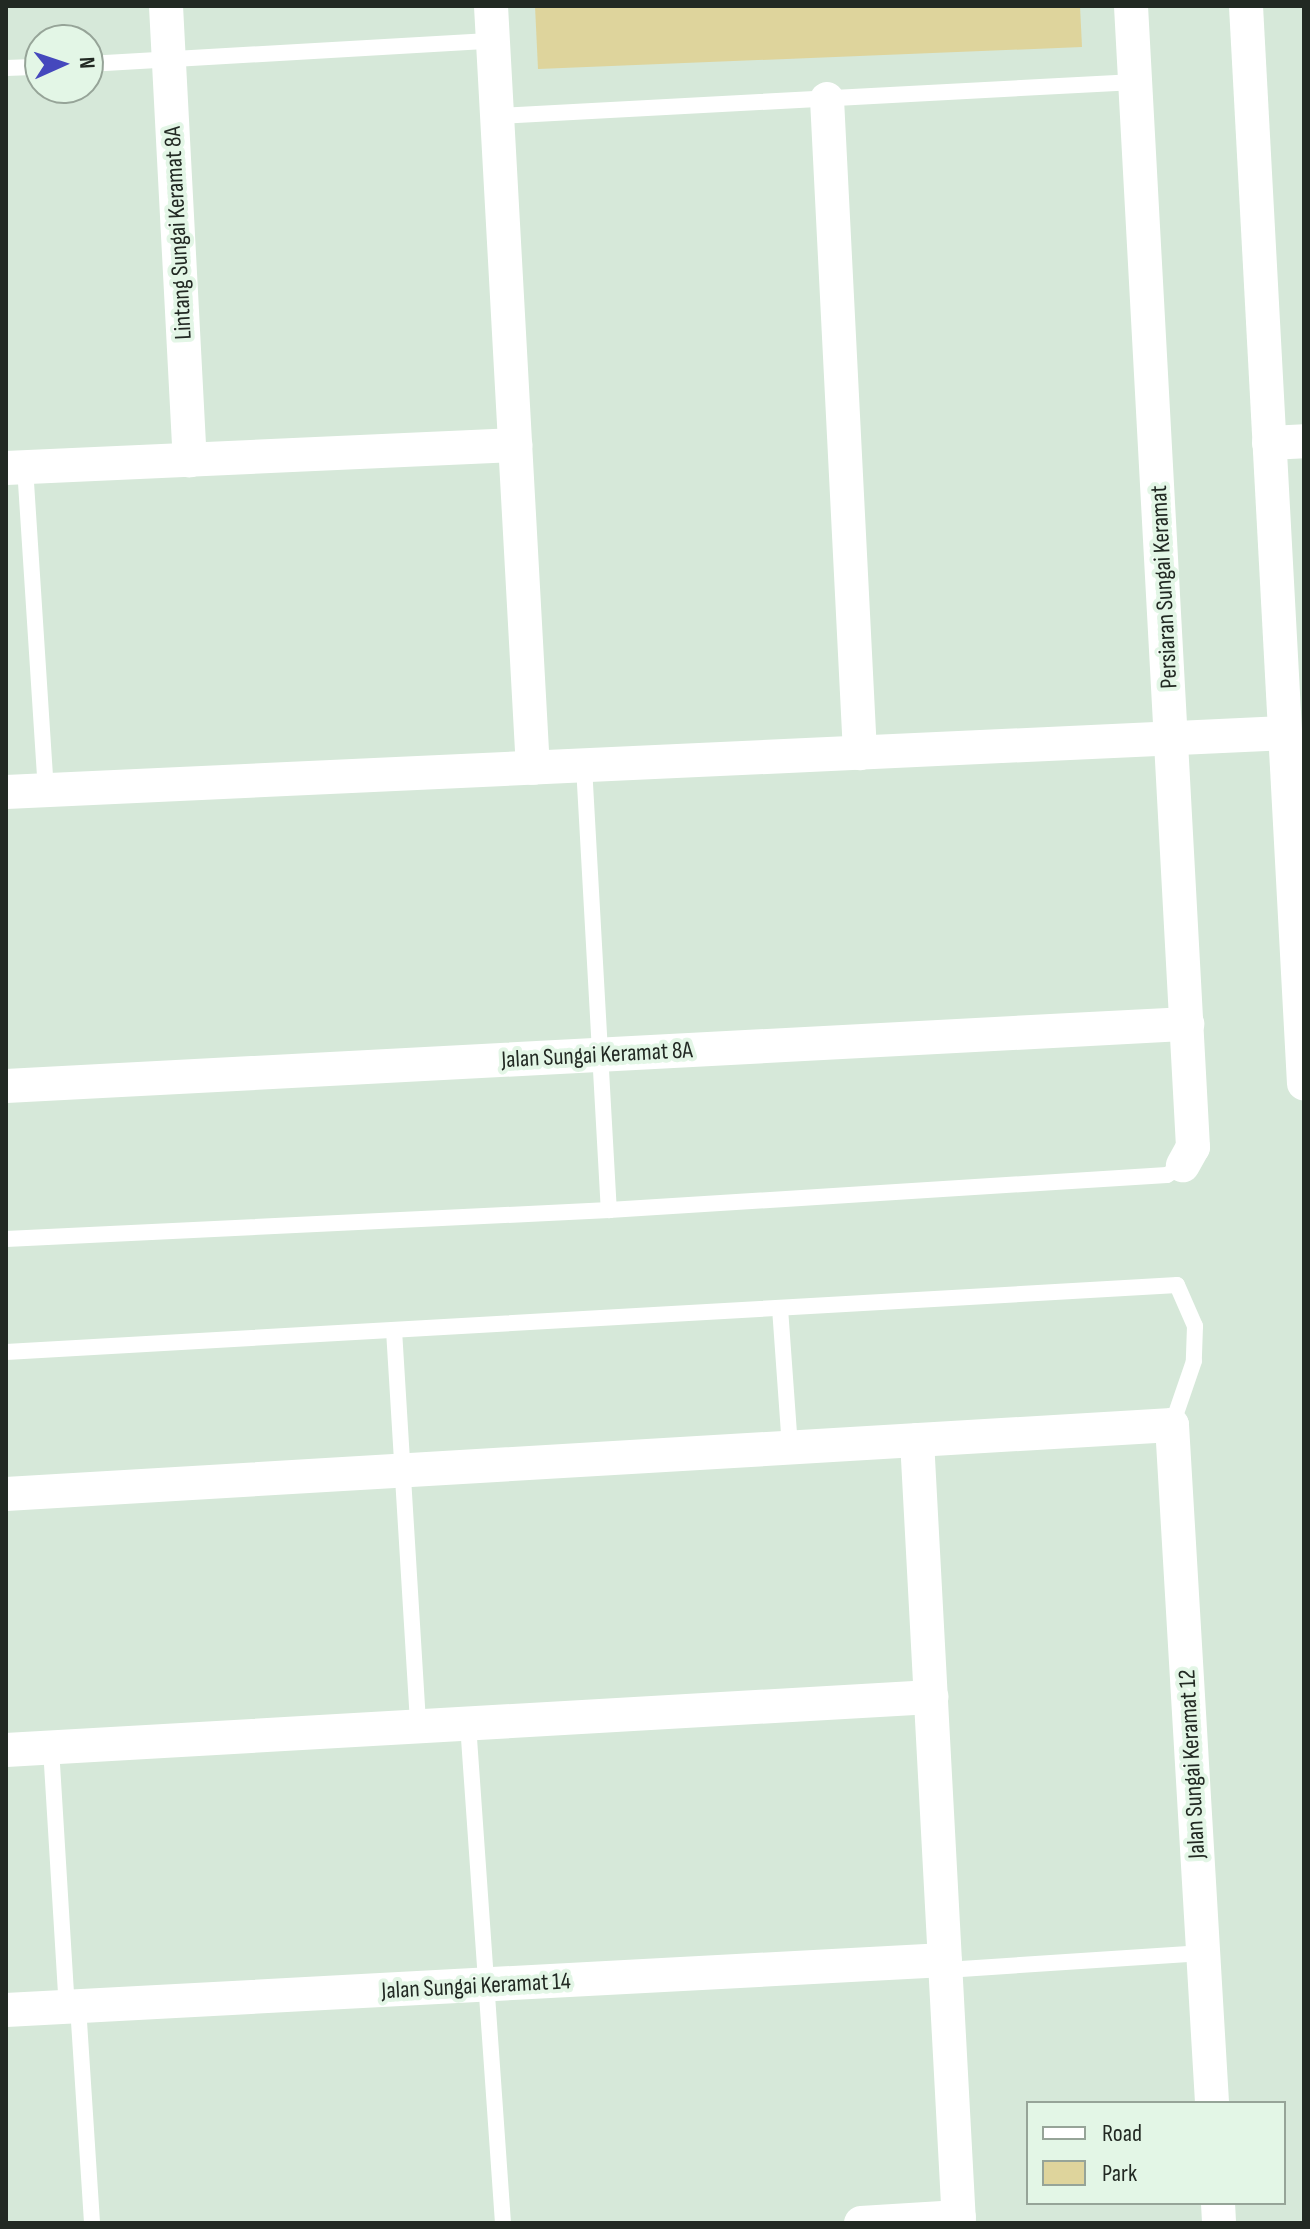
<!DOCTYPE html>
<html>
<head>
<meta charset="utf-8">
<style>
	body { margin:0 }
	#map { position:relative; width:1310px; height:2229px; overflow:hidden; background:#d6e8d9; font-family:"Sofia Sans Condensed",sans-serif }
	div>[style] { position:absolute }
	.green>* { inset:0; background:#ded49c }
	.service>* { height:16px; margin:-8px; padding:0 8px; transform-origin:8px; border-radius:8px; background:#fff }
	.minor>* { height:34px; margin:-17px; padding:0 17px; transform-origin:17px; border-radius:17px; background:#fff }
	span { translate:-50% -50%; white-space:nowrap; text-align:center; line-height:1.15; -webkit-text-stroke:8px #e3f6e6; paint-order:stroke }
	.street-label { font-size:24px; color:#222923 }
	.frame { position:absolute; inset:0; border:8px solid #222923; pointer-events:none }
	.legend { position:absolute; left:1026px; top:2101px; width:260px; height:104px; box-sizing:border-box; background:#e3f6e6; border:2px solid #96a498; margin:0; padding:10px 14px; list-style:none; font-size:24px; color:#222923 }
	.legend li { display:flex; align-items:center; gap:16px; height:40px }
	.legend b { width:40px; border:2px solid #96a498 }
	.north { position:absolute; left:24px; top:24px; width:80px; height:80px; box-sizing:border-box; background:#e3f6e6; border:2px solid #96a498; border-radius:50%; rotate:87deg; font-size:22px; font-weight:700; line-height:32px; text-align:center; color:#222923 }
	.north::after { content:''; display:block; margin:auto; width:28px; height:36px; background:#4548bd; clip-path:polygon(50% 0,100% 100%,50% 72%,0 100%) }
</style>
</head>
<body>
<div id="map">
	<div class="green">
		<i style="clip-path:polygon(535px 6px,1080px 6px,1082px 47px,538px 69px)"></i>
	</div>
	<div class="service">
		<i style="left:88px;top:64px;width:406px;rotate:-3.3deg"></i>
		<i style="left:6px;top:68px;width:34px;rotate:-2deg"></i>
		<i style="left:497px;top:116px;width:639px;rotate:-3.05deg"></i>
		<i style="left:25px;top:467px;width:325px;rotate:86.3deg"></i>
		<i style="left:584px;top:766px;width:445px;rotate:86.8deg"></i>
		<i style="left:6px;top:1239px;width:604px;rotate:-2.75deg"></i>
		<i style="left:609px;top:1210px;width:559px;rotate:-3.59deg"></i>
		<i style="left:1167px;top:1175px;width:19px;rotate:-32deg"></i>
		<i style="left:780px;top:1308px;width:139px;rotate:85.9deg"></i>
		<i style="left:394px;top:1330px;width:398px;rotate:86.5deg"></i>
		<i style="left:6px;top:1352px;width:1173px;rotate:-3.27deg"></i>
		<i style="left:1177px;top:1285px;width:45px;rotate:66.3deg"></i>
		<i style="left:1195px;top:1326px;width:35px;rotate:92deg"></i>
		<i style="left:1194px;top:1361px;width:68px;rotate:109deg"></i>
		<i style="left:468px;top:1724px;width:500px;rotate:85.99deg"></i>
		<i style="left:51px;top:1748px;width:259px;rotate:86.5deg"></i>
		<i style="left:946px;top:1970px;width:258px;rotate:-3.8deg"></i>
		<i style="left:78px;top:2006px;width:217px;rotate:86.3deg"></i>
	</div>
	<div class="minor">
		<i style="left:166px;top:6px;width:455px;rotate:87deg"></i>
		<i style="left:491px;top:6px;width:763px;rotate:86.85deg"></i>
		<i style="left:1131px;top:6px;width:1143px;rotate:86.89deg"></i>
		<i style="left:1193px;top:1147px;width:21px;rotate:119deg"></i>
		<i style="left:1246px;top:6px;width:1079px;rotate:86.92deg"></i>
		<i style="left:827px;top:99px;width:655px;rotate:87.11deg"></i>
		<i style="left:1269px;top:443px;width:35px;rotate:-3deg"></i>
		<i style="left:6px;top:468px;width:510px;rotate:-2.59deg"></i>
		<i style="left:6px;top:792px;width:1280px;rotate:-2.64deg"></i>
		<i style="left:6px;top:1086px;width:1183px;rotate:-3.01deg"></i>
		<i style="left:917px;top:1440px;width:784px;rotate:86.93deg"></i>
		<i style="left:6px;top:1494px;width:1168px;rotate:-3.39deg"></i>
		<i style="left:1172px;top:1425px;width:679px;rotate:86.62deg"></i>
		<i style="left:6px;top:1750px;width:927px;rotate:-3.28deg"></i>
		<i style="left:6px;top:2010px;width:940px;rotate:-3.05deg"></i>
		<i style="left:1218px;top:2203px;width:20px;rotate:87deg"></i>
		<i style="left:861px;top:2223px;width:98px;rotate:-3.5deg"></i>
	</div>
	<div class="street-label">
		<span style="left:178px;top:233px;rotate:-93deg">Lintang Sungai Keramat 8A</span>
		<span style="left:1164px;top:587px;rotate:-93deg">Persiaran Sungai Keramat</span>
		<span style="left:597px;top:1055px;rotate:-3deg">Jalan Sungai Keramat 8A</span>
		<span style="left:1192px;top:1764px;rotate:-93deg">Jalan Sungai Keramat 12</span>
		<span style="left:476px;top:1986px;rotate:-3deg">Jalan Sungai Keramat 14</span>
	</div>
	<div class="frame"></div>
	<ul class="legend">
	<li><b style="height:10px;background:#fff"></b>Road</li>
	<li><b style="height:22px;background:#ded49c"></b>Park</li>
	</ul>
	<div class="north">N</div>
</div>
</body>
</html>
